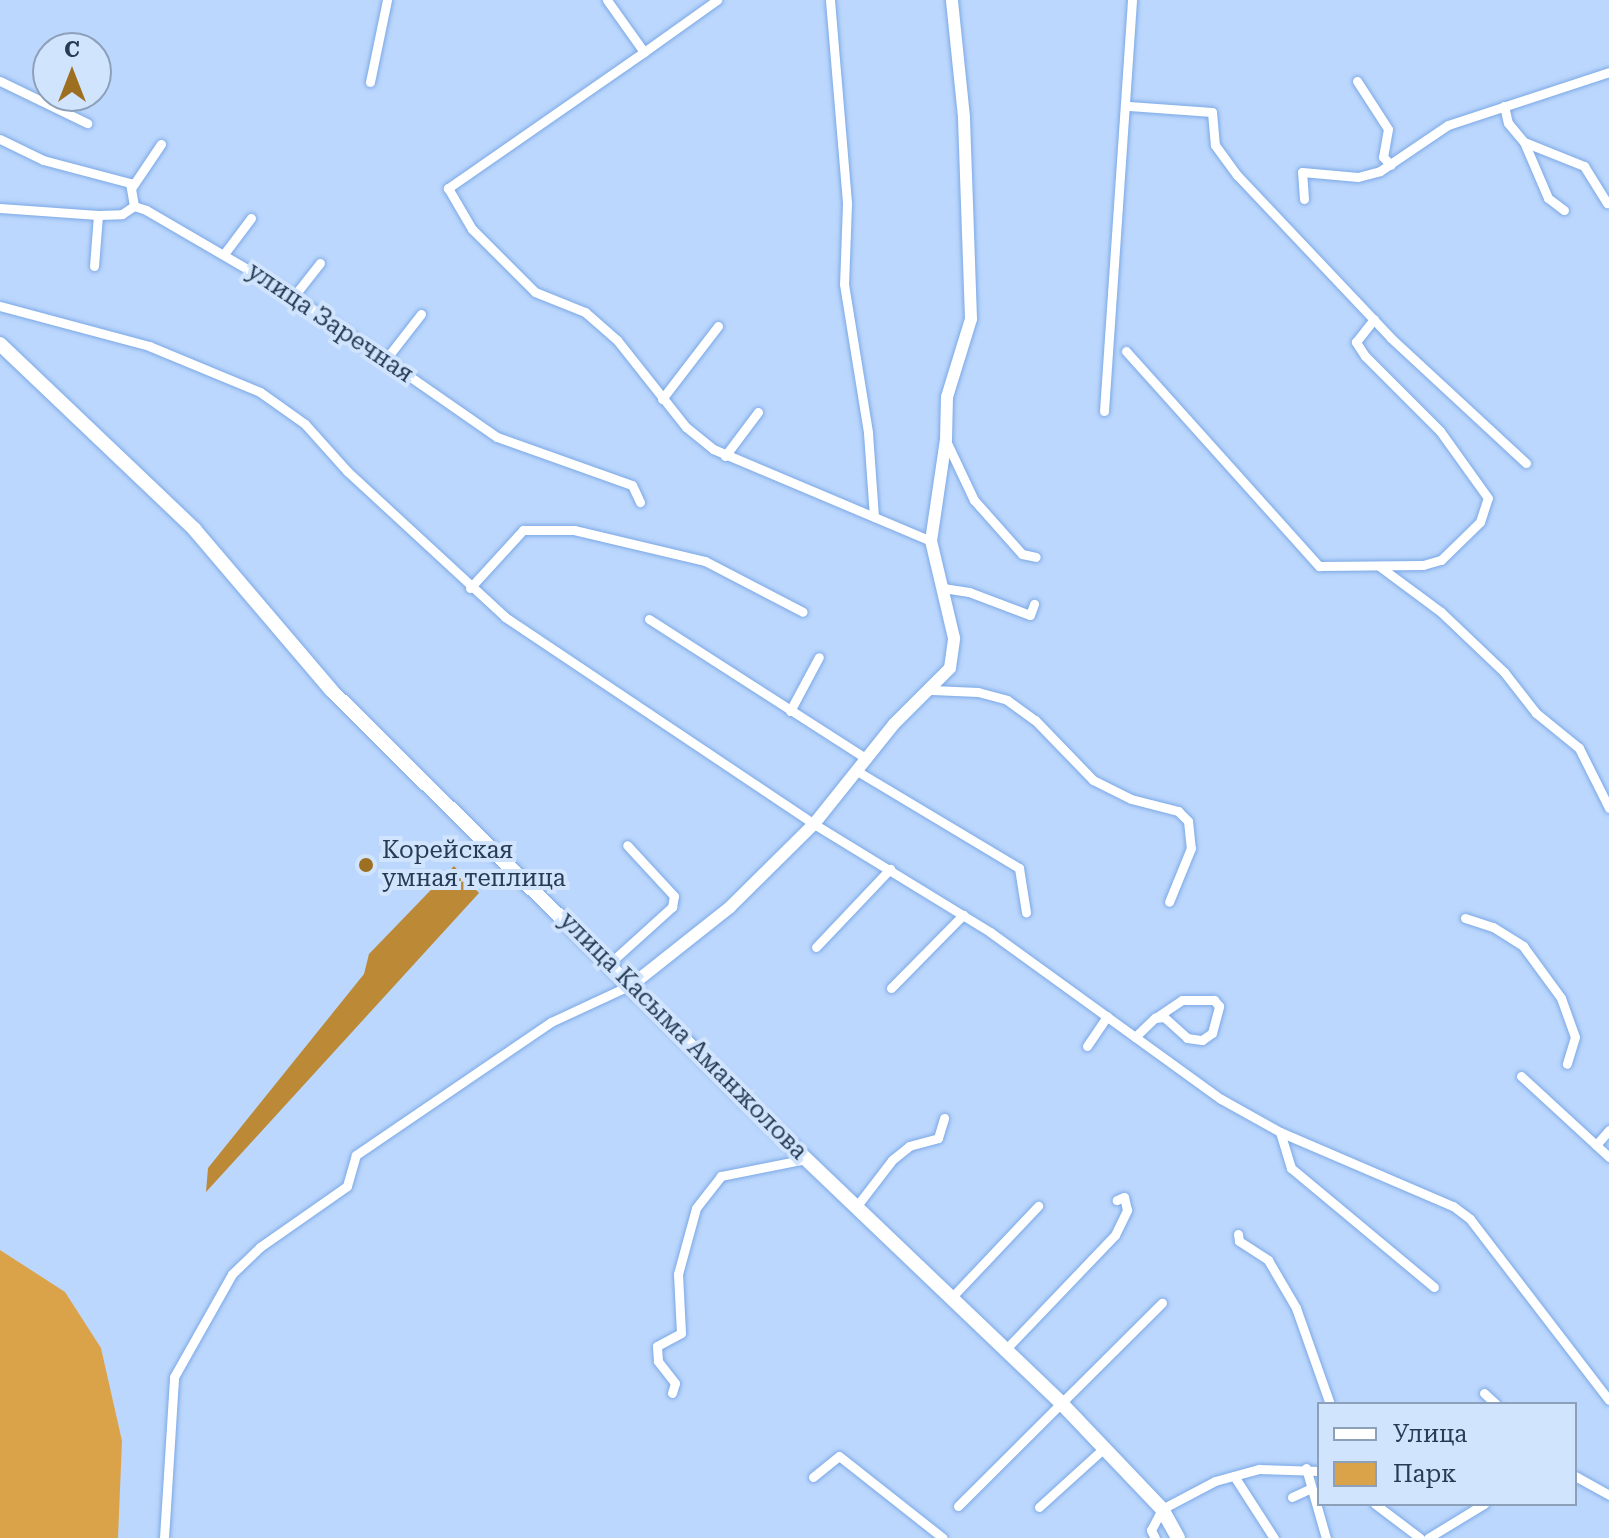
<!DOCTYPE html>
<html>
<head>
<meta charset="utf-8">
<style>
	body { margin:0 }
	#map { position:relative; width:1609px; height:1538px; overflow:hidden; background:#bcd7fd; font-family:"Roboto Serif",serif }
	div>[style] { position:absolute }
	.green>* { inset:0; background:#dba349 }
	.forest>* { inset:0; background:#bc8936 }
	.roads { filter:drop-shadow(0 0 2px #7ca9e5) drop-shadow(0 0 2px #7ca9e5) }
	.street>* { height:9px; margin:-4.5px; padding:0 4.5px; transform-origin:4.5px; border-radius:4.5px; background:#fff }
	.secondary>* { height:12px; margin:-6px; padding:0 6px; transform-origin:6px; border-radius:6px; background:#fff }
	.primary>* { height:14px; margin:-7px; padding:0 7px; transform-origin:7px; border-radius:7px; background:#fff }
	.dots>* { width:22px; height:22px; translate:-50% -50%; box-sizing:border-box; border:4px solid #d1e4fd; border-radius:50% }
	span { translate:-50% -50%; white-space:nowrap; text-align:center; line-height:1.15; -webkit-text-stroke:8px #d1e4fd; paint-order:stroke }
	.street-label { font-size:24px; color:#283b54 }
	.poi-label { font-size:24px; color:#283b54 }
	.left { translate:0 -50%; text-align:left }
	.legend { position:absolute; left:1317px; top:1402px; width:260px; height:104px; box-sizing:border-box; background:#d1e4fd; border:2px solid #8da0b9; margin:0; padding:10px 14px; list-style:none; font-size:24px; color:#283b54 }
	.legend li { display:flex; align-items:center; gap:16px; height:40px }
	.legend b { width:40px; border:2px solid #8da0b9 }
	.north { position:absolute; left:32px; top:32px; width:80px; height:80px; box-sizing:border-box; background:#d1e4fd; border:2px solid #8da0b9; border-radius:50%; rotate:0deg; font-size:22px; font-weight:700; line-height:32px; text-align:center; color:#283b54 }
	.north::after { content:''; display:block; margin:auto; width:28px; height:36px; background:#9d6f21; clip-path:polygon(50% 0,100% 100%,50% 72%,0 100%) }
</style>
</head>
<body>
<div id="map">
	<div class="green">
		<i style="clip-path:polygon(0 1250px,65px 1292px,101px 1348px,122px 1441px,118px 1538px,0 1538px)"></i>
	</div>
	<div class="forest">
		<i style="clip-path:polygon(454px 866px,479px 893px,206px 1192px,208px 1168px,364px 974px,369px 954px)"></i>
	</div>
	<div class="roads">
		<div class="street">
			<i style="left:607px;top:0;width:64px;rotate:54.6deg"></i>
			<i style="left:644px;top:52px;width:239px;rotate:145.2deg"></i>
			<i style="left:448px;top:188px;width:48px;rotate:59.7deg"></i>
			<i style="left:472px;top:229px;width:89px;rotate:45deg"></i>
			<i style="left:535px;top:292px;width:54px;rotate:21.8deg"></i>
			<i style="left:585px;top:312px;width:43px;rotate:41.2deg"></i>
			<i style="left:617px;top:340px;width:111px;rotate:51.6deg"></i>
			<i style="left:686px;top:427px;width:35px;rotate:39deg"></i>
			<i style="left:713px;top:449px;width:237px;rotate:22.9deg"></i>
			<i style="left:830px;top:0;width:205px;rotate:85.2deg"></i>
			<i style="left:847px;top:204px;width:80px;rotate:92.1deg"></i>
			<i style="left:844px;top:284px;width:151px;rotate:80.8deg"></i>
			<i style="left:868px;top:433px;width:84px;rotate:85.9deg"></i>
			<i style="left:644px;top:52px;width:90px;rotate:-35.5deg"></i>
			<i style="left:0;top:81px;width:97px;rotate:25.8deg"></i>
			<i style="left:1357px;top:81px;width:57px;rotate:57.1deg"></i>
			<i style="left:1388px;top:129px;width:28px;rotate:100deg"></i>
			<i style="left:1383px;top:157px;width:11px;rotate:45deg"></i>
			<i style="left:370px;top:82px;width:84px;rotate:-78.3deg"></i>
			<i style="left:1129px;top:106px;width:83px;rotate:4.1deg"></i>
			<i style="left:1212px;top:112px;width:33px;rotate:85deg"></i>
			<i style="left:1215px;top:145px;width:37px;rotate:54deg"></i>
			<i style="left:1237px;top:175px;width:224px;rotate:46.6deg"></i>
			<i style="left:1391px;top:338px;width:184px;rotate:42.8deg"></i>
			<i style="left:1504px;top:106px;width:17px;rotate:77deg"></i>
			<i style="left:1508px;top:123px;width:25px;rotate:50deg"></i>
			<i style="left:1524px;top:142px;width:65px;rotate:21.8deg"></i>
			<i style="left:1584px;top:166px;width:44px;rotate:58.1deg"></i>
			<i style="left:0;top:139px;width:48px;rotate:26deg"></i>
			<i style="left:43px;top:160px;width:90px;rotate:14.8deg"></i>
			<i style="left:130px;top:183px;width:23px;rotate:80deg"></i>
			<i style="left:1524px;top:142px;width:61px;rotate:66.8deg"></i>
			<i style="left:1548px;top:198px;width:20px;rotate:37deg"></i>
			<i style="left:132px;top:187px;width:52px;rotate:-56deg"></i>
			<i style="left:1304px;top:199px;width:27px;rotate:-94deg"></i>
			<i style="left:1302px;top:172px;width:56px;rotate:5.1deg"></i>
			<i style="left:1358px;top:177px;width:23px;rotate:-15deg"></i>
			<i style="left:1380px;top:171px;width:82px;rotate:-34.1deg"></i>
			<i style="left:1448px;top:125px;width:169px;rotate:-18.2deg"></i>
			<i style="left:0;top:208px;width:98px;rotate:4.1deg"></i>
			<i style="left:98px;top:215px;width:24px;rotate:-2deg"></i>
			<i style="left:122px;top:214px;width:14px;rotate:-34deg"></i>
			<i style="left:134px;top:206px;width:13px;rotate:18deg"></i>
			<i style="left:146px;top:210px;width:171px;rotate:30.2deg"></i>
			<i style="left:294px;top:296px;width:247px;rotate:34.8deg"></i>
			<i style="left:497px;top:437px;width:143px;rotate:19.6deg"></i>
			<i style="left:632px;top:485px;width:19px;rotate:65deg"></i>
			<i style="left:224px;top:254px;width:45px;rotate:-53.1deg"></i>
			<i style="left:94px;top:266px;width:51px;rotate:-85.5deg"></i>
			<i style="left:294px;top:296px;width:42px;rotate:-51.8deg"></i>
			<i style="left:0;top:306px;width:154px;rotate:15deg"></i>
			<i style="left:149px;top:346px;width:120px;rotate:22.5deg"></i>
			<i style="left:260px;top:392px;width:55px;rotate:35.4deg"></i>
			<i style="left:305px;top:424px;width:63px;rotate:48.2deg"></i>
			<i style="left:347px;top:471px;width:215px;rotate:42.7deg"></i>
			<i style="left:505px;top:617px;width:372px;rotate:33.8deg"></i>
			<i style="left:814px;top:824px;width:206px;rotate:31.5deg"></i>
			<i style="left:990px;top:932px;width:285px;rotate:35.9deg"></i>
			<i style="left:1221px;top:1099px;width:68px;rotate:29.2deg"></i>
			<i style="left:1280px;top:1132px;width:188px;rotate:23.2deg"></i>
			<i style="left:1453px;top:1206px;width:21px;rotate:37deg"></i>
			<i style="left:1470px;top:1219px;width:228px;rotate:52.5deg"></i>
			<i style="left:1126px;top:351px;width:289px;rotate:48.1deg"></i>
			<i style="left:1319px;top:566px;width:104px;rotate:-0.6deg"></i>
			<i style="left:1423px;top:565px;width:19px;rotate:-16deg"></i>
			<i style="left:1441px;top:560px;width:54px;rotate:-44.3deg"></i>
			<i style="left:1480px;top:522px;width:25px;rotate:-72deg"></i>
			<i style="left:1488px;top:498px;width:82px;rotate:-125.6deg"></i>
			<i style="left:1440px;top:431px;width:106px;rotate:-135deg"></i>
			<i style="left:1365px;top:356px;width:17px;rotate:-123deg"></i>
			<i style="left:1356px;top:342px;width:29px;rotate:-52deg"></i>
			<i style="left:386px;top:359px;width:57px;rotate:-52.1deg"></i>
			<i style="left:662px;top:399px;width:92px;rotate:-52.5deg"></i>
			<i style="left:1104px;top:411px;width:412px;rotate:-86.1deg"></i>
			<i style="left:947px;top:443px;width:63px;rotate:64.7deg"></i>
			<i style="left:974px;top:500px;width:72px;rotate:48.4deg"></i>
			<i style="left:1022px;top:554px;width:14px;rotate:12deg"></i>
			<i style="left:725px;top:456px;width:55px;rotate:-53.1deg"></i>
			<i style="left:1379px;top:566px;width:77px;rotate:36.6deg"></i>
			<i style="left:1441px;top:612px;width:87px;rotate:43.6deg"></i>
			<i style="left:1504px;top:672px;width:52px;rotate:52deg"></i>
			<i style="left:1536px;top:713px;width:55px;rotate:39.1deg"></i>
			<i style="left:1579px;top:748px;width:67px;rotate:63.4deg"></i>
			<i style="left:470px;top:588px;width:79px;rotate:-47.6deg"></i>
			<i style="left:523px;top:530px;width:51px"></i>
			<i style="left:574px;top:530px;width:135px;rotate:13.3deg"></i>
			<i style="left:705px;top:561px;width:110px;rotate:27.5deg"></i>
			<i style="left:943px;top:588px;width:26px;rotate:9deg"></i>
			<i style="left:969px;top:592px;width:65px;rotate:20.7deg"></i>
			<i style="left:1030px;top:615px;width:12px;rotate:-70deg"></i>
			<i style="left:649px;top:619px;width:259px;rotate:32.7deg"></i>
			<i style="left:932px;top:690px;width:46px;rotate:2.5deg"></i>
			<i style="left:978px;top:692px;width:30px;rotate:15deg"></i>
			<i style="left:1007px;top:700px;width:34px;rotate:36deg"></i>
			<i style="left:1035px;top:720px;width:83px;rotate:46deg"></i>
			<i style="left:1093px;top:780px;width:42px;rotate:26.6deg"></i>
			<i style="left:1131px;top:799px;width:49px;rotate:14.3deg"></i>
			<i style="left:1178px;top:811px;width:14px;rotate:45deg"></i>
			<i style="left:1188px;top:821px;width:27px;rotate:84deg"></i>
			<i style="left:1191px;top:848px;width:58px;rotate:112.2deg"></i>
			<i style="left:790px;top:711px;width:61px;rotate:-61.8deg"></i>
			<i style="left:857px;top:771px;width:189px;rotate:30.9deg"></i>
			<i style="left:1019px;top:868px;width:45px;rotate:81deg"></i>
			<i style="left:1465px;top:918px;width:29px;rotate:18deg"></i>
			<i style="left:1493px;top:927px;width:36px;rotate:32deg"></i>
			<i style="left:1523px;top:946px;width:64px;rotate:53.8deg"></i>
			<i style="left:1561px;top:998px;width:41px;rotate:70.3deg"></i>
			<i style="left:1575px;top:1037px;width:28px;rotate:107deg"></i>
			<i style="left:816px;top:947px;width:108px;rotate:-46.5deg"></i>
			<i style="left:610px;top:963px;width:84px;rotate:-42.1deg"></i>
			<i style="left:672px;top:907px;width:11px;rotate:-80deg"></i>
			<i style="left:674px;top:896px;width:69px;rotate:-132.7deg"></i>
			<i style="left:891px;top:988px;width:103px;rotate:-45.4deg"></i>
			<i style="left:1135px;top:1037px;width:28px;rotate:-44deg"></i>
			<i style="left:1155px;top:1018px;width:9px;rotate:-6deg"></i>
			<i style="left:1164px;top:1017px;width:31px;rotate:42deg"></i>
			<i style="left:1187px;top:1038px;width:15px;rotate:8deg"></i>
			<i style="left:1202px;top:1040px;width:12px;rotate:-35deg"></i>
			<i style="left:1212px;top:1033px;width:28px;rotate:-75deg"></i>
			<i style="left:1219px;top:1006px;width:8px;rotate:-130deg"></i>
			<i style="left:1214px;top:1000px;width:32px;rotate:180deg"></i>
			<i style="left:1182px;top:1000px;width:32px;rotate:146deg"></i>
			<i style="left:1087px;top:1046px;width:36px;rotate:-56deg"></i>
			<i style="left:1521px;top:1076px;width:120px;rotate:42.6deg"></i>
			<i style="left:1280px;top:1132px;width:38px;rotate:73deg"></i>
			<i style="left:1291px;top:1168px;width:186px;rotate:39.8deg"></i>
			<i style="left:1596px;top:1145px;width:20px;rotate:-49deg"></i>
			<i style="left:856px;top:1207px;width:59px;rotate:-52.5deg"></i>
			<i style="left:892px;top:1160px;width:22px;rotate:-39deg"></i>
			<i style="left:909px;top:1146px;width:30px;rotate:-15deg"></i>
			<i style="left:938px;top:1138px;width:21px;rotate:-73deg"></i>
			<i style="left:1238px;top:1234px;width:7px;rotate:82deg"></i>
			<i style="left:1239px;top:1241px;width:35px;rotate:33deg"></i>
			<i style="left:1268px;top:1260px;width:56px;rotate:59.7deg"></i>
			<i style="left:1296px;top:1308px;width:102px;rotate:70.5deg"></i>
			<i style="left:951px;top:1298px;width:127px;rotate:-46.6deg"></i>
			<i style="left:1005px;top:1350px;width:159px;rotate:-46.3deg"></i>
			<i style="left:1115px;top:1235px;width:28px;rotate:-64deg"></i>
			<i style="left:1127px;top:1210px;width:13px;rotate:-103deg"></i>
			<i style="left:1124px;top:1197px;width:8px;rotate:157deg"></i>
			<i style="left:672px;top:1393px;width:10px;rotate:-73deg"></i>
			<i style="left:675px;top:1383px;width:28px;rotate:-128deg"></i>
			<i style="left:658px;top:1361px;width:15px;rotate:-94deg"></i>
			<i style="left:657px;top:1346px;width:27px;rotate:-28deg"></i>
			<i style="left:681px;top:1333px;width:59px;rotate:-92.9deg"></i>
			<i style="left:678px;top:1274px;width:68px;rotate:-74.7deg"></i>
			<i style="left:696px;top:1208px;width:41px;rotate:-52deg"></i>
			<i style="left:721px;top:1176px;width:87px;rotate:-11.3deg"></i>
			<i style="left:1484px;top:1393px;width:16px;rotate:43deg"></i>
			<i style="left:1306px;top:1468px;width:73px;rotate:74.1deg"></i>
			<i style="left:1234px;top:1476px;width:74px;rotate:57.2deg"></i>
			<i style="left:1575px;top:1476px;width:39px;rotate:29deg"></i>
			<i style="left:813px;top:1477px;width:33px;rotate:-39deg"></i>
			<i style="left:839px;top:1456px;width:132px;rotate:38.3deg"></i>
			<i style="left:1292px;top:1497px;width:19px;rotate:-25deg"></i>
			<i style="left:1375px;top:1504px;width:56px;rotate:37.1deg"></i>
			<i style="left:958px;top:1506px;width:288px;rotate:-44.9deg"></i>
			<i style="left:1039px;top:1507px;width:88px;rotate:-42.2deg"></i>
			<i style="left:164px;top:1538px;width:161px;rotate:-86.4deg"></i>
			<i style="left:174px;top:1377px;width:118px;rotate:-60.6deg"></i>
			<i style="left:232px;top:1274px;width:39px;rotate:-44deg"></i>
			<i style="left:260px;top:1247px;width:106px;rotate:-35deg"></i>
			<i style="left:347px;top:1186px;width:32px;rotate:-74deg"></i>
			<i style="left:356px;top:1155px;width:236px;rotate:-34.3deg"></i>
			<i style="left:551px;top:1022px;width:90px;rotate:-24.9deg"></i>
			<i style="left:1155px;top:1538px;width:9px;rotate:-117deg"></i>
			<i style="left:1151px;top:1530px;width:24px;rotate:-62deg"></i>
			<i style="left:1162px;top:1509px;width:60px;rotate:-27.8deg"></i>
			<i style="left:1215px;top:1481px;width:46px;rotate:-15.3deg"></i>
			<i style="left:1259px;top:1469px;width:60px;rotate:1.9deg"></i>
			<i style="left:1428px;top:1538px;width:66px;rotate:-31.3deg"></i>
		</div>
		<div class="secondary">
			<i style="left:633px;top:984px;width:124px;rotate:-38.4deg"></i>
			<i style="left:730px;top:907px;width:118px;rotate:-44.7deg"></i>
			<i style="left:814px;top:824px;width:128px;rotate:-51.3deg"></i>
			<i style="left:894px;top:724px;width:79px;rotate:-45deg"></i>
			<i style="left:950px;top:668px;width:30px;rotate:-82deg"></i>
			<i style="left:954px;top:638px;width:100px;rotate:-103.3deg"></i>
			<i style="left:931px;top:541px;width:102px;rotate:-81.6deg"></i>
			<i style="left:946px;top:440px;width:43px;rotate:-88.7deg"></i>
			<i style="left:947px;top:397px;width:82px;rotate:-72.9deg"></i>
			<i style="left:971px;top:319px;width:202px;rotate:-92deg"></i>
			<i style="left:964px;top:117px;width:118px;rotate:-95.9deg"></i>
		</div>
		<div class="primary">
			<i style="left:0;top:344px;width:269px;rotate:43.6deg"></i>
			<i style="left:195px;top:530px;width:210px;rotate:49.6deg"></i>
			<i style="left:331px;top:690px;width:607px;rotate:44.73deg"></i>
			<i style="left:762px;top:1117px;width:417px;rotate:43.7deg"></i>
			<i style="left:1063px;top:1405px;width:144px;rotate:46.4deg"></i>
			<i style="left:1162px;top:1509px;width:33px;rotate:61deg"></i>
		</div>
	</div>
	<div class="dots">
		<i style="left:366px;top:865px;background:#9d6f21"></i>
	</div>
	<div class="street-label">
		<span style="left:330px;top:323px;rotate:34deg">улица Заречная</span>
		<span style="left:683px;top:1036px;rotate:45deg">улица Касыма Аманжолова</span>
	</div>
	<div class="poi-label">
		<span class="left" style="left:382px;top:865px">Корейская<br>умная теплица</span>
	</div>
	<ul class="legend">
	<li><b style="height:10px;background:#fff"></b>Улица</li>
	<li><b style="height:22px;background:#dba349"></b>Парк</li>
	</ul>
	<div class="north">С</div>
</div>
</body>
</html>
